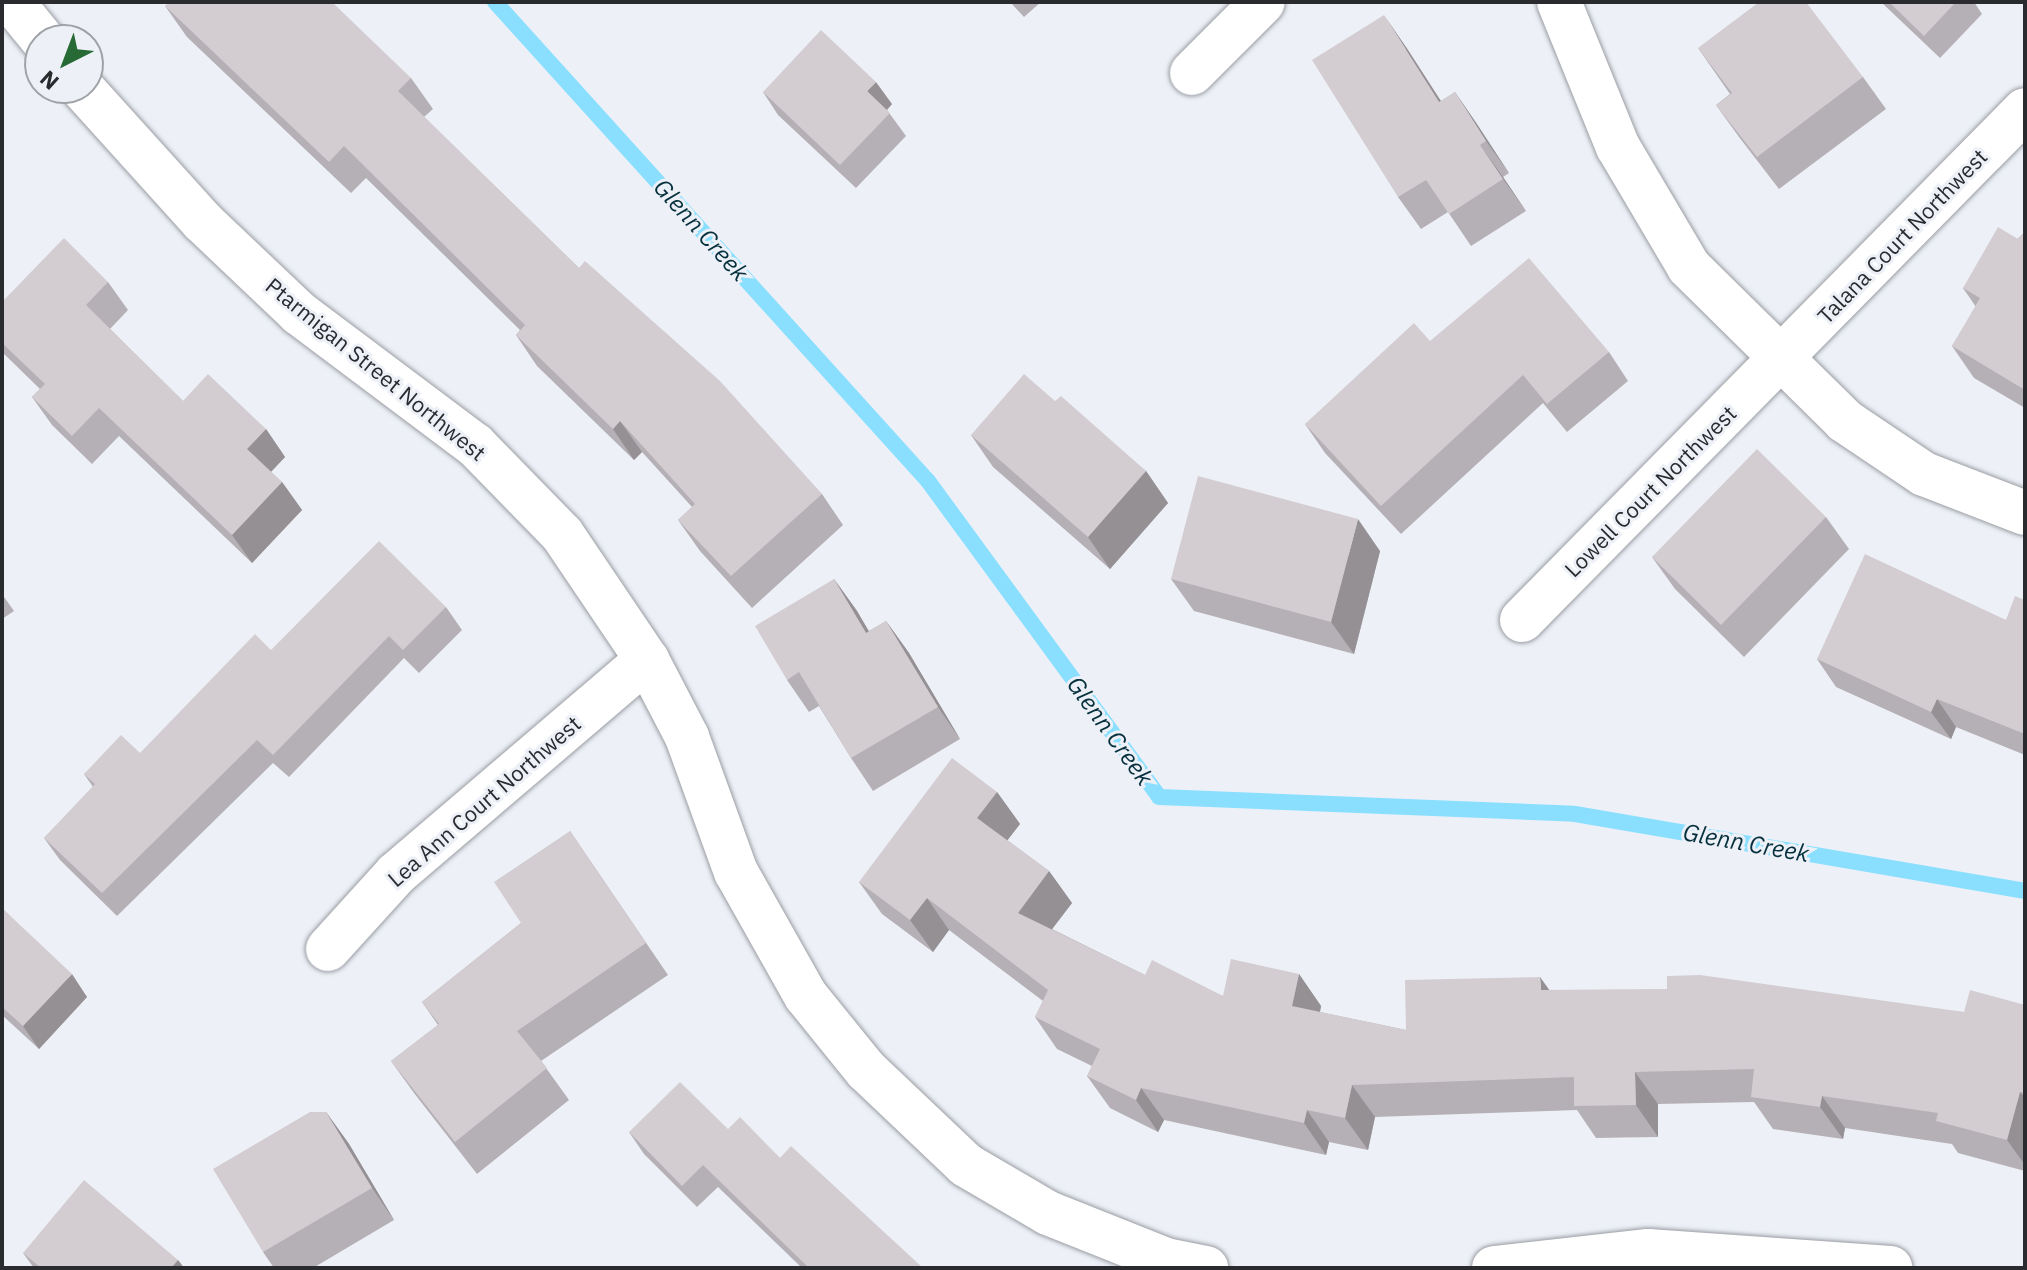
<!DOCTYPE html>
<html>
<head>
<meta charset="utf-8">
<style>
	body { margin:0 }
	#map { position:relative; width:2027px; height:1270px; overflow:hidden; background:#edf1f7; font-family:"IBM Plex Sans",sans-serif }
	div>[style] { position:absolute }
	.stream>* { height:16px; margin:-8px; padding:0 8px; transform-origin:8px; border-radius:8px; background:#8adfff }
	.roads { filter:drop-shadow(0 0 2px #9a9da3) drop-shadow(0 0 2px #9a9da3) }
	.minor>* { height:44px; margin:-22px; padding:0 22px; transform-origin:22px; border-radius:22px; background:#fff }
	.wall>* { inset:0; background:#b5b0b5 }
	.shaded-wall>* { inset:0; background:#949093 }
	.building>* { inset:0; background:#d3cdd2 }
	span { translate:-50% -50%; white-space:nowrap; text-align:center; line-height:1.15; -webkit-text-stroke:6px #edf1f7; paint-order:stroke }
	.street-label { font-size:22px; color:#2a2b2e }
	.water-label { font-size:24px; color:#06303d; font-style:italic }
	.frame { position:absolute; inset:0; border:4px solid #2a2b2e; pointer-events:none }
	.north { position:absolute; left:24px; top:24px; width:80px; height:80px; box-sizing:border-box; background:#edf1f7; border:2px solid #9fa2a7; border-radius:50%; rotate:222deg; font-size:22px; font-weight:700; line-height:32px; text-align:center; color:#2a2b2e }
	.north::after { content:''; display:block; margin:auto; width:28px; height:36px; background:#276a35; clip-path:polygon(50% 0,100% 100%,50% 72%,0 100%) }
</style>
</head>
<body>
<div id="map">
	<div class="stream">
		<i style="left:495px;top:2px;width:646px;rotate:47.89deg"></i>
		<i style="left:928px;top:481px;width:391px;rotate:53.8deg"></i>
		<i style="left:1159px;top:797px;width:416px;rotate:2.3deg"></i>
		<i style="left:1575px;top:814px;width:457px;rotate:9.7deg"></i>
	</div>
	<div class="roads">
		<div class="minor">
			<i style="left:12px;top:2px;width:49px;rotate:50.8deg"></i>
			<i style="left:1559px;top:2px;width:157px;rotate:67.9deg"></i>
			<i style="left:1618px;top:147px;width:139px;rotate:59.4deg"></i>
			<i style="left:1689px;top:267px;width:219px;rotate:44.6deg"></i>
			<i style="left:1845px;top:421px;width:95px;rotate:33.9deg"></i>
			<i style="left:1924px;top:474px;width:108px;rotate:21.1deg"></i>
			<i style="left:1192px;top:73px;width:100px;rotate:-45deg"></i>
			<i style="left:82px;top:88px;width:179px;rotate:47.9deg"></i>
			<i style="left:202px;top:221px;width:134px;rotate:43.5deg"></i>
			<i style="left:299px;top:313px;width:220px;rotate:36.9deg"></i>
			<i style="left:475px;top:445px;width:124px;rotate:45.7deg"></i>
			<i style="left:562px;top:534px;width:152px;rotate:56deg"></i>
			<i style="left:647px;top:660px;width:87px;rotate:62.5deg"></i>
			<i style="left:687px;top:737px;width:144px;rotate:70.1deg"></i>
			<i style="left:736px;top:872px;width:142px;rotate:60.6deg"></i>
			<i style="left:806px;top:996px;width:95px;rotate:51deg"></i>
			<i style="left:866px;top:1070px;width:138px;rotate:43.5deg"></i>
			<i style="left:966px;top:1165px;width:95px;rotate:30.3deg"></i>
			<i style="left:1048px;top:1213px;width:127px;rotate:21.7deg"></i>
			<i style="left:1166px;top:1260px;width:41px;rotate:11.3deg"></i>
			<i style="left:1522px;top:620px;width:716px;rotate:-45.4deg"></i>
			<i style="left:328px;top:949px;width:101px;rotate:-47.8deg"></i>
			<i style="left:396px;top:874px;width:330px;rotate:-40.5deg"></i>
			<i style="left:1494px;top:1268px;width:155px;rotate:-6.3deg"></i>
			<i style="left:1648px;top:1251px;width:243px;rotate:4deg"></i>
		</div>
	</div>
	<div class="wall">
		<i style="clip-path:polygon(1010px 2px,1041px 2px,1024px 17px)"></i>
		<i style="clip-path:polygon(1881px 2px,1974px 2px,1982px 14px,1940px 58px)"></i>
		<i style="clip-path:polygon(165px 6px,411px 78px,433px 109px,424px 117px,579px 268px,822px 494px,843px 525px,752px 608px,700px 551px,678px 520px,692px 507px,642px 452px,634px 460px,537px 366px,516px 335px,520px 330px,366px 178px,351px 193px,187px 37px)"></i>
		<i style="clip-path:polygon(1406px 47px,1441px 101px,1455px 92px,1509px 173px,1503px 177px,1526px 211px,1471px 246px,1448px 212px,1421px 229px,1398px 197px)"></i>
		<i style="clip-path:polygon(1698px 48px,1863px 77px,1886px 109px,1779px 189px,1739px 137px,1716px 105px,1730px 94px)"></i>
		<i style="clip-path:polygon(763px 92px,892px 104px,887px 110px,906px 136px,856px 188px,778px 115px)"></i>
		<i style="clip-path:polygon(2025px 232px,2025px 408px,1974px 378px,1952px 346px,1976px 307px,1963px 288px)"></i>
		<i style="clip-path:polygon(108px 282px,128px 310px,110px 329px,183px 401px,266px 429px,285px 457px,271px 472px,282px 482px,302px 510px,252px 563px,119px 436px,92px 464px,52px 425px,32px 397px,40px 389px,2px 352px,2px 302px)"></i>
		<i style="clip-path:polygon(1430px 341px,1609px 352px,1628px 381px,1567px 432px,1543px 403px,1401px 534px,1325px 453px,1305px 424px)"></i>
		<i style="clip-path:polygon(1055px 401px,1146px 471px,1168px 503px,1110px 569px,993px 467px,971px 435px)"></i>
		<i style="clip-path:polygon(1826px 517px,1849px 549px,1744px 657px,1675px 589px,1652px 557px)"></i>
		<i style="clip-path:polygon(1380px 551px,1354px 654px,1194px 611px,1171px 579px)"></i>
		<i style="clip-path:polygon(834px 579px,857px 611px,869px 631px,886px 621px,909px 653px,960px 739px,873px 791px,851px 758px,819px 706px,809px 712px,787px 680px)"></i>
		<i style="clip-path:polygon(2px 594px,14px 611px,2px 619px)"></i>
		<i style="clip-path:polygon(2025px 600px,2025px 755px,1956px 727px,1951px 739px,1836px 687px,1817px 659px,2006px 620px)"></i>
		<i style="clip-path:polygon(446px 607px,462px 630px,419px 673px,404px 658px,289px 777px,273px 763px,117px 916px,60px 860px,44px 838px,93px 787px,84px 774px,140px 753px,271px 650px)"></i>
		<i style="clip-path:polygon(997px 792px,1020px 824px,1007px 840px,1049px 871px,1072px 903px,1052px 929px,1145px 975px,1223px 996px,1299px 974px,1321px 1006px,1320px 1012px,1406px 1030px,1550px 990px,1964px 1012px,2025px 1005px,2025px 1171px,1958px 1153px,1952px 1144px,1845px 1128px,1843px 1139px,1773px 1129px,1754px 1102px,1658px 1104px,1658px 1137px,1596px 1138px,1577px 1110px,1375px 1117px,1368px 1150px,1329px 1142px,1326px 1155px,1164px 1120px,1158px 1132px,1110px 1108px,1087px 1076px,1092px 1066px,1057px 1049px,1035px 1017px,1043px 1001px,949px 930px,933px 952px,882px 914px,859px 882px)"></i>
		<i style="clip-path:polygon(570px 831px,668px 975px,541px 1061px,569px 1100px,477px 1174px,414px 1093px,391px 1061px,438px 1025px,422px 1002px,521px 923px)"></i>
		<i style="clip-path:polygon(2px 908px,87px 997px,39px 1049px,2px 1015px)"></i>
		<i style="clip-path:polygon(326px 1112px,349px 1144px,394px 1220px,313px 1268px,274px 1268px,263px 1252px)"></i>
		<i style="clip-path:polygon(728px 1129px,780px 1158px,923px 1268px,802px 1268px,718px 1187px,697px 1207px,644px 1154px,629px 1132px)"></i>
		<i style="clip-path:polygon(23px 1253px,178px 1260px,184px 1268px,34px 1268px)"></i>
	</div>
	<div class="shaded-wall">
		<i style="clip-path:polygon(1384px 15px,1406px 47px,1462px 134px,1439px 102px)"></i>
		<i style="clip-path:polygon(876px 82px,892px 104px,883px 114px,867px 91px)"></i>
		<i style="clip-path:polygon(1455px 92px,1477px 124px,1509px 173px,1486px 141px)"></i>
		<i style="clip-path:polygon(1480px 145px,1503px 177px,1526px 211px,1503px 179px)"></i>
		<i style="clip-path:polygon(620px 421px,642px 452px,634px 460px,613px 429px)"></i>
		<i style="clip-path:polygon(266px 429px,285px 457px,266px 477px,247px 449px)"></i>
		<i style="clip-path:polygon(1146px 471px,1168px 503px,1110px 569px,1088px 537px)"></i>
		<i style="clip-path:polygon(282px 482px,302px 510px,252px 563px,232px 535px)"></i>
		<i style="clip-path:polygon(1358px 519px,1380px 551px,1354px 654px,1331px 622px)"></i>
		<i style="clip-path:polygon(834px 579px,857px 611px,888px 665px,866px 633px)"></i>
		<i style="clip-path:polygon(886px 621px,909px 653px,960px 739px,938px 707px)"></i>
		<i style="clip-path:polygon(1937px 699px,1956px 727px,1951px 739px,1931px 712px)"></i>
		<i style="clip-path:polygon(997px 792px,1020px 824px,1000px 850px,977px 818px)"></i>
		<i style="clip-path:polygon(1049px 871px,1072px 903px,1040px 945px,1018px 913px)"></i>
		<i style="clip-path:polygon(927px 898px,949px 930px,933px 952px,910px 920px)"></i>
		<i style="clip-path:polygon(72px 974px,87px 997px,39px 1049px,23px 1026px)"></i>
		<i style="clip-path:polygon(1299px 974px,1321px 1006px,1315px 1038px,1292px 1006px)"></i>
		<i style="clip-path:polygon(1540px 977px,1563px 1009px,1541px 990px)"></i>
		<i style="clip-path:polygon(1635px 1072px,1658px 1104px,1658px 1137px,1636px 1105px)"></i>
		<i style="clip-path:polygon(1352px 1085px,1375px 1117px,1368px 1150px,1345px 1118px)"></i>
		<i style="clip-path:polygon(1141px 1088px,1164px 1120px,1158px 1132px,1136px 1100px)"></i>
		<i style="clip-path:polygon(2020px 1092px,2025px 1098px,2025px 1165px,2007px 1140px)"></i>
		<i style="clip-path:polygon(1822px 1096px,1845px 1128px,1843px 1139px,1820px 1107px)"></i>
		<i style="clip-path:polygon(1307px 1110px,1329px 1142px,1326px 1155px,1304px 1123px)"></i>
		<i style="clip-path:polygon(326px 1112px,349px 1144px,394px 1220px,372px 1188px)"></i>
		<i style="clip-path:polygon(178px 1260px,184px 1268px,171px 1268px)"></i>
	</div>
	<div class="building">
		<i style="clip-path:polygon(169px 2px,332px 2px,411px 78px,398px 91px,579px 268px,585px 261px,720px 381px,822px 494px,731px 576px,678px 520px,695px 504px,620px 421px,613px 429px,516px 335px,525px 325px,344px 146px,329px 162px,165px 6px)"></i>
		<i style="clip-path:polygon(1759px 2px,1806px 2px,1863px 77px,1757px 157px,1716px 105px,1732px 93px,1698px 48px)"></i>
		<i style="clip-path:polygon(1889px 2px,1956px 2px,1924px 36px)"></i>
		<i style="clip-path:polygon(1384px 15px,1439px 102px,1455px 92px,1486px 141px,1480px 145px,1503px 179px,1449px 214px,1426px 180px,1398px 197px,1312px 60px)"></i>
		<i style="clip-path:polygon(821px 30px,876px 82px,867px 91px,890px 113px,840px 165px,763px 92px)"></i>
		<i style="clip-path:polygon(1998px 227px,2018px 239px,2025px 232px,2025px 390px,1952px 346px,1980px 298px,1963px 288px)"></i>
		<i style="clip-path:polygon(64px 238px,108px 282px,86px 305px,183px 401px,208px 374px,266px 429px,247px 449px,282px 482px,232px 535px,99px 408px,72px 436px,32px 397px,45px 384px,2px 343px,2px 302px)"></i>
		<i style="clip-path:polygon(1529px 258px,1609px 352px,1547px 404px,1523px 375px,1381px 506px,1305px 424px,1414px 323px,1430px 341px)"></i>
		<i style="clip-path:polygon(1024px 374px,1055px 401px,1061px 396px,1146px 471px,1088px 537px,971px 435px)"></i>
		<i style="clip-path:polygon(1757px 449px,1826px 517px,1721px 625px,1652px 557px)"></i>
		<i style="clip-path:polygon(1198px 476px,1358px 519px,1331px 622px,1171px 579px)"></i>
		<i style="clip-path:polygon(379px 541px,446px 607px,403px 650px,389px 636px,273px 755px,257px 740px,102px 893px,44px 838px,95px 784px,84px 774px,121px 735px,140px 753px,255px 634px,271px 650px)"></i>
		<i style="clip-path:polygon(1865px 554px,2006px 620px,2015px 596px,2025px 600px,2025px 734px,1937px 699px,1931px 712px,1817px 659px)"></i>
		<i style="clip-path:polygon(834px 579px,866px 633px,886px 621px,938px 707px,851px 758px,799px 672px,787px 680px,755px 626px)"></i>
		<i style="clip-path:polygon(952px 758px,997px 792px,977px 818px,1049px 871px,1018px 913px,1145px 975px,1152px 960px,1223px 996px,1231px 959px,1299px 974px,1292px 1006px,1406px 1030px,1405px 980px,1540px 977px,1541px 990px,1667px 989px,1667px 976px,1700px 975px,1964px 1012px,1970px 990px,2025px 1005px,2025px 1093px,2020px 1092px,2007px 1140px,1936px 1121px,1938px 1113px,1822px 1096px,1820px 1107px,1751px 1097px,1754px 1069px,1635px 1072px,1636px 1105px,1574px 1106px,1574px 1077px,1352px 1085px,1345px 1118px,1307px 1110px,1304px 1123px,1141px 1088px,1136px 1100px,1087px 1076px,1100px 1049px,1035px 1017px,1048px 990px,927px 898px,910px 920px,859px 882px)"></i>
		<i style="clip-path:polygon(570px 831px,646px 943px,517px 1031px,547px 1068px,455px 1142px,391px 1061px,439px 1024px,422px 1002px,521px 923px,494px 882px)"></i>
		<i style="clip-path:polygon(2px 908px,72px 974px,23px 1026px,2px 1007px)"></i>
		<i style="clip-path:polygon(680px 1082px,728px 1129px,740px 1117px,780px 1158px,791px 1146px,923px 1268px,809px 1268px,703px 1165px,682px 1186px,629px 1132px)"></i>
		<i style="clip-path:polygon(310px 1112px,326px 1112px,372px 1188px,263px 1252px,213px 1169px)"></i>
		<i style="clip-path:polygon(84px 1180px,178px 1260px,171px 1268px,41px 1268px,23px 1253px)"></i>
	</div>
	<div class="street-label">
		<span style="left:1902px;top:236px;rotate:-46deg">Talana Court Northwest</span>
		<span style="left:376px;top:369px;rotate:39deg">Ptarmigan Street Northwest</span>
		<span style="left:1650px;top:491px;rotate:-45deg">Lowell Court Northwest</span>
		<span style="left:484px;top:801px;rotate:-41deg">Lea Ann Court Northwest</span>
	</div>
	<div class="water-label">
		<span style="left:701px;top:230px;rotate:48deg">Glenn Creek</span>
		<span style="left:1110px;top:731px;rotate:54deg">Glenn Creek</span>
		<span style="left:1746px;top:843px;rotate:10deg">Glenn Creek</span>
	</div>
	<div class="frame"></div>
	<div class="north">N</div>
</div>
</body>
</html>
